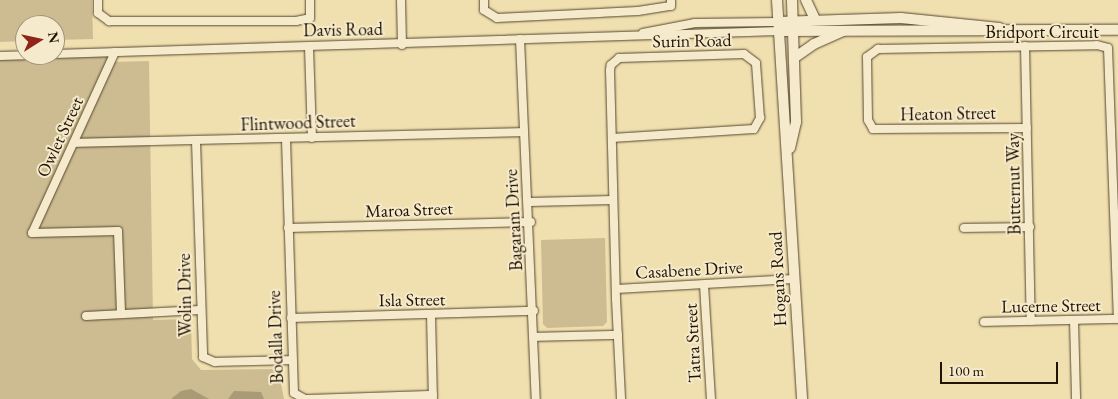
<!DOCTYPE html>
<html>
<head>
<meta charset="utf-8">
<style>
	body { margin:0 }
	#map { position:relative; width:1118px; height:399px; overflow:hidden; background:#f0dfaf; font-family:"EB Garamond",serif }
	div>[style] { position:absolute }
	.green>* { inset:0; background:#cdbc92 }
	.water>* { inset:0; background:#aa9a75 }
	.roads { filter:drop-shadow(0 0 1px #55472e) drop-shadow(0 0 1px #55472e) }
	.minor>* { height:8px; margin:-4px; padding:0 4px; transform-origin:4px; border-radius:4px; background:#f5eacb }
	.tertiary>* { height:10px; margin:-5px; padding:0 5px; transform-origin:5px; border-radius:5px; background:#f5eacb }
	span { translate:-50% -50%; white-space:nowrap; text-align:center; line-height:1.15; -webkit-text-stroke:4px #f5eacb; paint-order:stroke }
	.street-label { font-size:18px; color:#211403 }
	.north { position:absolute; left:15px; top:15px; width:50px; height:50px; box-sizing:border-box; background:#f5eacb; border:1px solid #a0947b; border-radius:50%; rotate:80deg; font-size:14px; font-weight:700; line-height:20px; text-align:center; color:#211403 }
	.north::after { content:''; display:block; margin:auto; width:18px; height:22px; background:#8f2418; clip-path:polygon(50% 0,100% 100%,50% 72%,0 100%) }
	.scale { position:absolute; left:940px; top:362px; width:118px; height:22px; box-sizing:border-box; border:2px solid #211403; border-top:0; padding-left:6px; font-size:15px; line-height:18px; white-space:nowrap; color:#211403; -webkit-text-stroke:4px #f5eacb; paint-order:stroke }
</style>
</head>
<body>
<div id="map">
	<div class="green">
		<i style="clip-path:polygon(0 0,92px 0,93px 39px,55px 40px,55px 25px,25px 25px,25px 41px,0 42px)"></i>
		<i style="clip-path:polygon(115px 52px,111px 62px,149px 61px,153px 320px,187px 319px,191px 322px,192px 359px,201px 370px,278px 369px,284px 399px,0 399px,0 56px)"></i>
		<i style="clip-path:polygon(605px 238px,607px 322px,603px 326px,547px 328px,543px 324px,541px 240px)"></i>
	</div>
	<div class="water">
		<i style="clip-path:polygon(191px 389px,209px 399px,171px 399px,181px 391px)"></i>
		<i style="clip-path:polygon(234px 391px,261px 392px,264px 399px,228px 399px)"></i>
	</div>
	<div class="roads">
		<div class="minor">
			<i style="left:98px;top:0;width:13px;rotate:90deg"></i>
			<i style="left:98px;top:13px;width:14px;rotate:36deg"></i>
			<i style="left:109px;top:21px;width:187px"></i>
			<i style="left:296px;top:21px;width:14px;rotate:-12deg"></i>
			<i style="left:310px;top:18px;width:18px;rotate:-90deg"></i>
			<i style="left:401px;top:0;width:45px;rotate:88.7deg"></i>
			<i style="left:484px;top:0;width:10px;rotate:90deg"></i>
			<i style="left:484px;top:10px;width:15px;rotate:32deg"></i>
			<i style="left:497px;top:18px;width:141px;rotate:-2.8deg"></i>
			<i style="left:638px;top:11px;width:33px;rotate:-9deg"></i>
			<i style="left:671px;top:6px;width:6px;rotate:-90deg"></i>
			<i style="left:643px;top:33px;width:53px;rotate:-10.9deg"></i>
			<i style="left:695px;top:23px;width:83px;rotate:-0.7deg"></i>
			<i style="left:520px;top:39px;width:360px;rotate:87.5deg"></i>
			<i style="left:1025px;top:46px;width:275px;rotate:88.8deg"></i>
			<i style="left:309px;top:47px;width:91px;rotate:88.1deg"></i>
			<i style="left:115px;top:52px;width:199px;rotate:114.6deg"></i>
			<i style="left:32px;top:233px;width:86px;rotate:-1.3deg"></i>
			<i style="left:118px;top:231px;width:81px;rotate:87.9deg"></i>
			<i style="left:55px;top:54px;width:724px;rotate:-1.82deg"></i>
			<i style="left:0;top:56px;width:25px;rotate:-2deg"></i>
			<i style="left:1027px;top:128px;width:154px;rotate:179.6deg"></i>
			<i style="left:873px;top:129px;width:10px;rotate:-119deg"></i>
			<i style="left:868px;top:120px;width:63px;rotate:-90.9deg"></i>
			<i style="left:867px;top:57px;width:14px;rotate:-36deg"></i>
			<i style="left:878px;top:49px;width:219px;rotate:-1deg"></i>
			<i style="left:1097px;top:45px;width:11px;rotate:15deg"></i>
			<i style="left:1108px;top:48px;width:271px;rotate:87.9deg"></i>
			<i style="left:612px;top:138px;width:142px;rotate:-3.6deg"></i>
			<i style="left:754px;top:129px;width:13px;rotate:-61deg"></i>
			<i style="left:760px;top:118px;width:55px;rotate:-94.2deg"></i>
			<i style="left:756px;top:63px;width:15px;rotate:-143deg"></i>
			<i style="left:744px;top:54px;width:125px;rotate:178.2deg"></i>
			<i style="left:619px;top:58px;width:11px;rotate:139deg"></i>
			<i style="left:611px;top:65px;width:5px;rotate:101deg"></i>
			<i style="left:610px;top:70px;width:229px;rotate:88.5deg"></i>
			<i style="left:616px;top:299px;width:100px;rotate:87.1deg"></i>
			<i style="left:286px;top:139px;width:254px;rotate:88.2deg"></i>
			<i style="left:294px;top:393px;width:13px;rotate:29deg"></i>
			<i style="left:305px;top:399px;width:128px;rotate:-1.8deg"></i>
			<i style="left:196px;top:141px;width:216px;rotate:88.1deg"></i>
			<i style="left:203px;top:357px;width:13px;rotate:23deg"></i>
			<i style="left:215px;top:362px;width:77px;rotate:-1.5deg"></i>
			<i style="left:74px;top:143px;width:449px;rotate:-1.4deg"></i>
			<i style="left:530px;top:202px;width:83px;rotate:-1.4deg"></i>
			<i style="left:288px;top:228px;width:243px;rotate:-1.4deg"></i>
			<i style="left:964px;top:228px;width:66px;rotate:-0.9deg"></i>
			<i style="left:704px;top:285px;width:114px;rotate:86.5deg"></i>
			<i style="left:616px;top:289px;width:178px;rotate:-3.2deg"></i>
			<i style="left:431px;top:314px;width:85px;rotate:88.7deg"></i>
			<i style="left:86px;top:316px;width:114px;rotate:-3deg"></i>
			<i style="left:291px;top:318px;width:243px;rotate:-1.7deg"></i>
			<i style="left:1074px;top:320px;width:79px;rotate:88.5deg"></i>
			<i style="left:984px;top:322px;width:134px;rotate:-1.3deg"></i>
			<i style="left:534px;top:337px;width:84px;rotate:-1.4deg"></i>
		</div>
		<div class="tertiary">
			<i style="left:777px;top:0;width:400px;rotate:86.4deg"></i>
			<i style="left:806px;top:0;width:21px;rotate:65deg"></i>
			<i style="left:778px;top:22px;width:123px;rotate:-1.9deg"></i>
			<i style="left:901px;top:18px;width:99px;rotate:5.8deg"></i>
			<i style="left:779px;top:31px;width:339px;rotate:-0.2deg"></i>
			<i style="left:794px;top:58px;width:24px;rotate:-35deg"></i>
			<i style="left:814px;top:44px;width:32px;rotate:-24deg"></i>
			<i style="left:790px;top:148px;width:27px;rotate:-77deg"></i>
			<i style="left:796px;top:122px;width:122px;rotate:-91.9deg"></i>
		</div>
	</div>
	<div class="street-label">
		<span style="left:343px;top:30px;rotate:-1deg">Davis Road</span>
		<span style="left:1042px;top:32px">Bridport Circuit</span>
		<span style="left:692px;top:41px;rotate:-1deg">Surin Road</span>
		<span style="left:948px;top:114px;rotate:-1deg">Heaton Street</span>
		<span style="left:298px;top:123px;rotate:-2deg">Flintwood Street</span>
		<span style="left:60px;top:137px;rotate:-65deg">Owlet Street</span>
		<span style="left:1014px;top:184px;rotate:-91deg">Butternut Way</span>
		<span style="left:409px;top:210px;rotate:-2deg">Maroa Street</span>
		<span style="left:514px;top:220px;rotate:-93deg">Bagaram Drive</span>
		<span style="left:689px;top:270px;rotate:-3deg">Casabene Drive</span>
		<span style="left:778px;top:279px;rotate:-93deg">Hogans Road</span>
		<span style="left:185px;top:295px;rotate:-91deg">Wolin Drive</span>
		<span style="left:412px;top:300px;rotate:-1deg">Isla Street</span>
		<span style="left:1051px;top:306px;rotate:-1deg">Lucerne Street</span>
		<span style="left:276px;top:337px;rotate:-92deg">Bodalla Drive</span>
		<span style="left:693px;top:343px;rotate:-93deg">Tatra Street</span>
	</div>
	<div class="north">N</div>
	<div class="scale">100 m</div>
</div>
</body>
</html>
